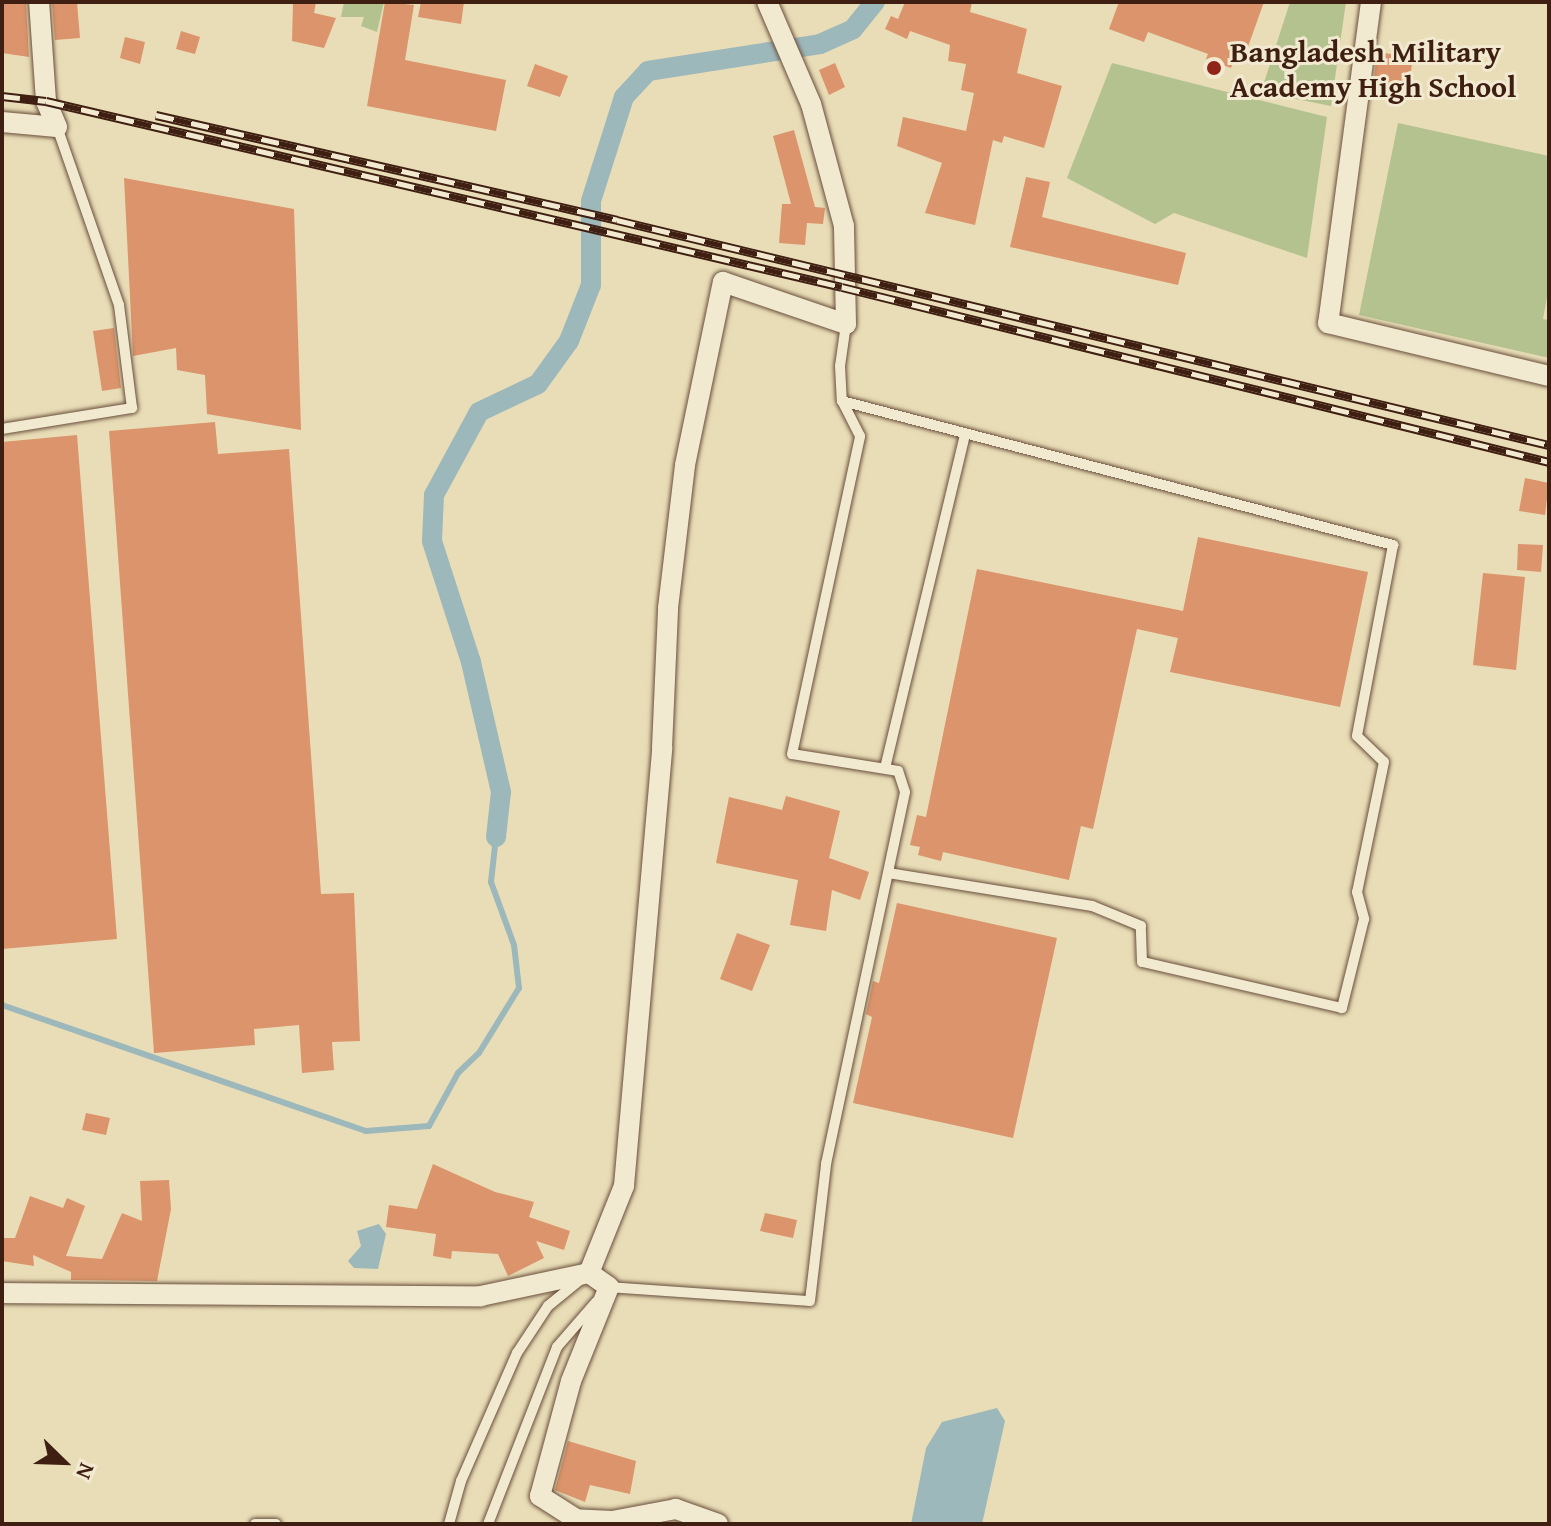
<!DOCTYPE html>
<html>
<head>
<meta charset="utf-8">
<style>
	body { margin:0 }
	#map { position:relative; width:1551px; height:1526px; overflow:hidden; background:#e9ddb7; font-family:"Gentium Book Plus",serif }
	div>[style] { position:absolute }
	.green>* { inset:0; background:#b4c290 }
	.water>* { inset:0; background:#9db8bb }
	.stream>* { height:6px; margin:-3px; padding:0 3px; transform-origin:3px; border-radius:3px; background:#9db8bb }
	.canal>* { height:20px; margin:-10px; padding:0 10px; transform-origin:10px; border-radius:10px; background:#9db8bb }
	.building>* { inset:0; background:#db946b }
	.roads { filter:drop-shadow(0 0 2px #694e3b) drop-shadow(0 0 2px #694e3b) }
	.lane>* { height:10px; margin:-5px; padding:0 5px; transform-origin:5px; border-radius:5px; background:#f1e9d0 }
	.street>* { height:20px; margin:-10px; padding:0 10px; transform-origin:10px; border-radius:10px; background:#f1e9d0 }
	.rail>* { height:9px; margin-top:-4.5px; transform-origin:0; background:repeating-linear-gradient(90deg,#f1e9d0 0 18px,#3e1f12 0 36px); box-sizing:border-box; border-block:2px solid #3e1f12 }
	.dots>* { width:22px; height:22px; translate:-50% -50%; box-sizing:border-box; border:4px solid #f1e9d0; border-radius:50% }
	span { translate:-50% -50%; white-space:nowrap; text-align:center; line-height:1.15; -webkit-text-stroke:6px #f1e9d0; paint-order:stroke }
	.poi-label { font-size:30px; color:#3e1f12; font-weight:700 }
	.left { translate:0 -50%; text-align:left }
	.frame { position:absolute; inset:0; border:4px solid #3e1f12; pointer-events:none }
	.north { position:absolute; left:24px; top:1422px; width:80px; height:80px; -webkit-text-stroke:6px #f1e9d0; paint-order:stroke; rotate:113deg; font-size:22px; font-weight:700; line-height:32px; text-align:center; color:#3e1f12 }
	.north::after { content:''; display:block; margin:auto; width:28px; height:36px; background:#3e1f12; clip-path:polygon(50% 0,100% 100%,50% 72%,0 100%) }
</style>
</head>
<body>
<div id="map">
	<div class="green">
		<i style="clip-path:polygon(344px 2px,384px 2px,377px 32px,361px 26px,364px 17px,341px 17px)"></i>
		<i style="clip-path:polygon(1290px 2px,1346px 2px,1331px 106px,1261px 92px)"></i>
		<i style="clip-path:polygon(1112px 63px,1327px 117px,1307px 258px,1174px 213px,1155px 224px,1067px 178px)"></i>
		<i style="clip-path:polygon(1398px 123px,1549px 156px,1549px 287px,1543px 319px,1549px 320px,1549px 358px,1359px 315px)"></i>
	</div>
	<div class="water">
		<i style="clip-path:polygon(379px 1224px,386px 1234px,378px 1269px,354px 1268px,348px 1261px,361px 1246px,357px 1231px)"></i>
		<i style="clip-path:polygon(997px 1408px,1005px 1421px,982px 1524px,911px 1524px,926px 1448px,942px 1422px)"></i>
	</div>
	<div class="stream">
		<i style="left:2px;top:1005px;width:385px;rotate:19.1deg"></i>
		<i style="left:366px;top:1131px;width:63px;rotate:-4.5deg"></i>
		<i style="left:429px;top:1126px;width:60px;rotate:-61.3deg"></i>
		<i style="left:458px;top:1073px;width:29px;rotate:-44deg"></i>
		<i style="left:479px;top:1053px;width:76px;rotate:-58.4deg"></i>
		<i style="left:519px;top:988px;width:43px;rotate:-96.6deg"></i>
		<i style="left:514px;top:945px;width:67px;rotate:-110.1deg"></i>
		<i style="left:491px;top:882px;width:45px;rotate:-83.7deg"></i>
	</div>
	<div class="canal">
		<i style="left:496px;top:837px;width:45px;rotate:-83.7deg"></i>
		<i style="left:501px;top:792px;width:133px;rotate:-103deg"></i>
		<i style="left:471px;top:662px;width:127px;rotate:-107.9deg"></i>
		<i style="left:432px;top:541px;width:46px;rotate:-87.5deg"></i>
		<i style="left:434px;top:495px;width:94px;rotate:-61.5deg"></i>
		<i style="left:479px;top:412px;width:65px;rotate:-25.4deg"></i>
		<i style="left:538px;top:384px;width:53px;rotate:-54.2deg"></i>
		<i style="left:569px;top:341px;width:60px;rotate:-68.6deg"></i>
		<i style="left:591px;top:285px;width:84px;rotate:-90deg"></i>
		<i style="left:591px;top:201px;width:109px;rotate:-72.4deg"></i>
		<i style="left:624px;top:97px;width:35px;rotate:-47deg"></i>
		<i style="left:648px;top:71px;width:174px;rotate:-8.9deg"></i>
		<i style="left:820px;top:44px;width:36px;rotate:-24deg"></i>
		<i style="left:853px;top:29px;width:35px;rotate:-51deg"></i>
	</div>
	<div class="building">
		<i style="clip-path:polygon(2px 2px,26px 2px,29px 57px,2px 53px)"></i>
		<i style="clip-path:polygon(52px 2px,77px 2px,80px 38px,55px 40px)"></i>
		<i style="clip-path:polygon(293px 2px,316px 2px,314px 13px,336px 18px,324px 48px,292px 41px)"></i>
		<i style="clip-path:polygon(385px 2px,414px 5px,405px 60px,506px 80px,496px 131px,367px 106px)"></i>
		<i style="clip-path:polygon(421px 2px,464px 2px,461px 24px,418px 17px)"></i>
		<i style="clip-path:polygon(905px 2px,972px 2px,970px 12px,1027px 29px,1017px 73px,1062px 86px,1044px 148px,1004px 136px,1002px 143px,993px 140px,975px 225px,925px 213px,942px 163px,897px 146px,903px 117px,966px 131px,974px 93px,961px 90px,966px 64px,948px 61px,950px 45px,910px 31px,907px 39px,885px 29px,891px 16px,898px 19px)"></i>
		<i style="clip-path:polygon(1119px 2px,1264px 2px,1245px 55px,1237px 52px,1231px 68px,1206px 59px,1208px 54px,1148px 32px,1144px 42px,1109px 29px)"></i>
		<i style="clip-path:polygon(181px 31px,200px 37px,195px 54px,176px 49px)"></i>
		<i style="clip-path:polygon(125px 37px,145px 42px,140px 64px,120px 58px)"></i>
		<i style="clip-path:polygon(1377px 52px,1413px 57px,1408px 92px,1373px 88px)"></i>
		<i style="clip-path:polygon(835px 63px,845px 87px,829px 95px,819px 70px)"></i>
		<i style="clip-path:polygon(535px 64px,568px 76px,560px 97px,527px 86px)"></i>
		<i style="clip-path:polygon(794px 130px,815px 207px,825px 208px,823px 224px,807px 223px,805px 245px,779px 243px,782px 204px,791px 204px,773px 136px)"></i>
		<i style="clip-path:polygon(1026px 177px,1050px 182px,1042px 217px,1186px 253px,1178px 285px,1010px 247px)"></i>
		<i style="clip-path:polygon(124px 178px,294px 209px,301px 430px,207px 414px,205px 375px,177px 370px,176px 348px,133px 356px)"></i>
		<i style="clip-path:polygon(114px 328px,121px 388px,102px 391px,93px 331px)"></i>
		<i style="clip-path:polygon(215px 422px,218px 454px,289px 449px,321px 894px,354px 893px,360px 1041px,332px 1042px,334px 1070px,302px 1073px,299px 1025px,254px 1029px,255px 1045px,154px 1053px,109px 431px)"></i>
		<i style="clip-path:polygon(77px 435px,117px 939px,2px 949px,2px 442px)"></i>
		<i style="clip-path:polygon(1525px 478px,1549px 483px,1545px 515px,1519px 511px)"></i>
		<i style="clip-path:polygon(1198px 537px,1368px 572px,1340px 707px,1170px 672px,1178px 638px,1137px 629px,1093px 829px,1081px 826px,1069px 880px,943px 852px,941px 861px,918px 855px,920px 847px,910px 845px,917px 815px,926px 817px,977px 569px,1183px 611px)"></i>
		<i style="clip-path:polygon(1518px 544px,1543px 545px,1541px 572px,1517px 570px)"></i>
		<i style="clip-path:polygon(1483px 573px,1525px 577px,1516px 670px,1473px 665px)"></i>
		<i style="clip-path:polygon(786px 796px,840px 811px,829px 858px,869px 872px,860px 900px,832px 890px,826px 931px,790px 925px,798px 880px,716px 863px,729px 797px,782px 810px)"></i>
		<i style="clip-path:polygon(897px 903px,1057px 938px,1013px 1138px,853px 1103px,872px 1017px,866px 1014px,873px 981px,879px 983px)"></i>
		<i style="clip-path:polygon(737px 933px,770px 945px,752px 991px,720px 979px)"></i>
		<i style="clip-path:polygon(86px 1113px,110px 1118px,106px 1135px,82px 1130px)"></i>
		<i style="clip-path:polygon(433px 1164px,495px 1192px,534px 1202px,529px 1217px,570px 1231px,564px 1250px,536px 1241px,544px 1258px,508px 1276px,498px 1254px,452px 1251px,451px 1259px,433px 1256px,436px 1234px,386px 1227px,389px 1205px,417px 1209px)"></i>
		<i style="clip-path:polygon(169px 1180px,171px 1209px,157px 1281px,71px 1280px,71px 1272px,33px 1255px,34px 1266px,2px 1261px,2px 1238px,15px 1238px,30px 1196px,63px 1208px,67px 1198px,85px 1206px,66px 1256px,102px 1259px,122px 1213px,142px 1221px,140px 1181px)"></i>
		<i style="clip-path:polygon(765px 1213px,797px 1220px,793px 1238px,760px 1231px)"></i>
		<i style="clip-path:polygon(568px 1441px,636px 1461px,630px 1494px,590px 1485px,585px 1502px,555px 1490px)"></i>
	</div>
	<div class="roads">
		<div class="lane">
			<i style="left:846px;top:324px;width:42px;rotate:98.1deg"></i>
			<i style="left:840px;top:366px;width:35px;rotate:87deg"></i>
			<i style="left:842px;top:401px;width:570px;rotate:14.65deg"></i>
			<i style="left:1393px;top:545px;width:194px;rotate:100.7deg"></i>
			<i style="left:1357px;top:736px;width:37px;rotate:44deg"></i>
			<i style="left:1384px;top:762px;width:133px;rotate:101.7deg"></i>
			<i style="left:1357px;top:892px;width:28px;rotate:75deg"></i>
			<i style="left:1364px;top:919px;width:92px;rotate:103.9deg"></i>
			<i style="left:1342px;top:1008px;width:205px;rotate:-167deg"></i>
			<i style="left:1142px;top:962px;width:36px;rotate:-92deg"></i>
			<i style="left:1141px;top:926px;width:53px;rotate:-157.8deg"></i>
			<i style="left:1092px;top:906px;width:206px;rotate:-170.8deg"></i>
			<i style="left:2px;top:429px;width:132px;rotate:-9.2deg"></i>
			<i style="left:132px;top:408px;width:104px;rotate:-97.2deg"></i>
			<i style="left:119px;top:305px;width:188px;rotate:-109.2deg"></i>
			<i style="left:885px;top:768px;width:343px;rotate:-76.5deg"></i>
			<i style="left:609px;top:1287px;width:201px;rotate:4deg"></i>
			<i style="left:810px;top:1301px;width:138px;rotate:-83.3deg"></i>
			<i style="left:826px;top:1164px;width:380px;rotate:-78deg"></i>
			<i style="left:905px;top:792px;width:22px;rotate:-108deg"></i>
			<i style="left:898px;top:771px;width:107px;rotate:-170.9deg"></i>
			<i style="left:792px;top:754px;width:325px;rotate:-77.9deg"></i>
			<i style="left:860px;top:436px;width:39px;rotate:-117deg"></i>
			<i style="left:255px;top:1524px;width:21px"></i>
			<i style="left:449px;top:1524px;width:45px;rotate:-74.4deg"></i>
			<i style="left:461px;top:1481px;width:140px;rotate:-66.4deg"></i>
			<i style="left:517px;top:1353px;width:56px;rotate:-56.6deg"></i>
			<i style="left:548px;top:1306px;width:41px;rotate:-39.1deg"></i>
			<i style="left:488px;top:1524px;width:190px;rotate:-68.7deg"></i>
			<i style="left:557px;top:1347px;width:60px;rotate:-49.1deg"></i>
		</div>
		<div class="street">
			<i style="left:1371px;top:2px;width:324px;rotate:97.6deg"></i>
			<i style="left:1328px;top:323px;width:227px;rotate:13.5deg"></i>
			<i style="left:2px;top:122px;width:55px;rotate:5.2deg"></i>
			<i style="left:57px;top:127px;width:28px;rotate:-113deg"></i>
			<i style="left:46px;top:101px;width:99px;rotate:-94deg"></i>
			<i style="left:2px;top:1293px;width:479px;rotate:0.4deg"></i>
			<i style="left:481px;top:1296px;width:110px;rotate:-12deg"></i>
			<i style="left:718px;top:1524px;width:45px;rotate:-160.3deg"></i>
			<i style="left:676px;top:1509px;width:65px;rotate:169.4deg"></i>
			<i style="left:612px;top:1521px;width:36px;rotate:-177deg"></i>
			<i style="left:576px;top:1519px;width:43px;rotate:-147.4deg"></i>
			<i style="left:540px;top:1496px;width:119px;rotate:-74.9deg"></i>
			<i style="left:571px;top:1381px;width:101px;rotate:-68deg"></i>
			<i style="left:609px;top:1287px;width:24px;rotate:-145deg"></i>
			<i style="left:589px;top:1273px;width:94px;rotate:-68.1deg"></i>
			<i style="left:624px;top:1186px;width:440px;rotate:-85deg"></i>
			<i style="left:662px;top:748px;width:140px;rotate:-87.5deg"></i>
			<i style="left:668px;top:608px;width:144px;rotate:-83.2deg"></i>
			<i style="left:685px;top:465px;width:187px;rotate:-78.3deg"></i>
			<i style="left:723px;top:282px;width:130px;rotate:18.9deg"></i>
			<i style="left:846px;top:324px;width:98px;rotate:-91.2deg"></i>
			<i style="left:844px;top:226px;width:126px;rotate:-105.1deg"></i>
			<i style="left:811px;top:104px;width:111px;rotate:-113.3deg"></i>
		</div>
	</div>
	<div class="rail">
		<i style="left:2px;top:96px;width:44px;rotate:6.5deg"></i>
		<i style="left:46px;top:101px;width:817px;rotate:13.15deg"></i>
		<i style="left:842px;top:287px;width:728px;rotate:13.9deg"></i>
		<i style="left:156px;top:115px;width:473px;rotate:12.8deg"></i>
		<i style="left:617px;top:220px;width:959px;rotate:13.57deg"></i>
	</div>
	<div class="dots">
		<i style="left:1214px;top:68px;background:#8f2418"></i>
	</div>
	<div class="poi-label">
		<span class="left" style="left:1230px;top:68px">Bangladesh Military<br>Academy High School</span>
	</div>
	<div class="frame"></div>
	<div class="north">N</div>
</div>
</body>
</html>
